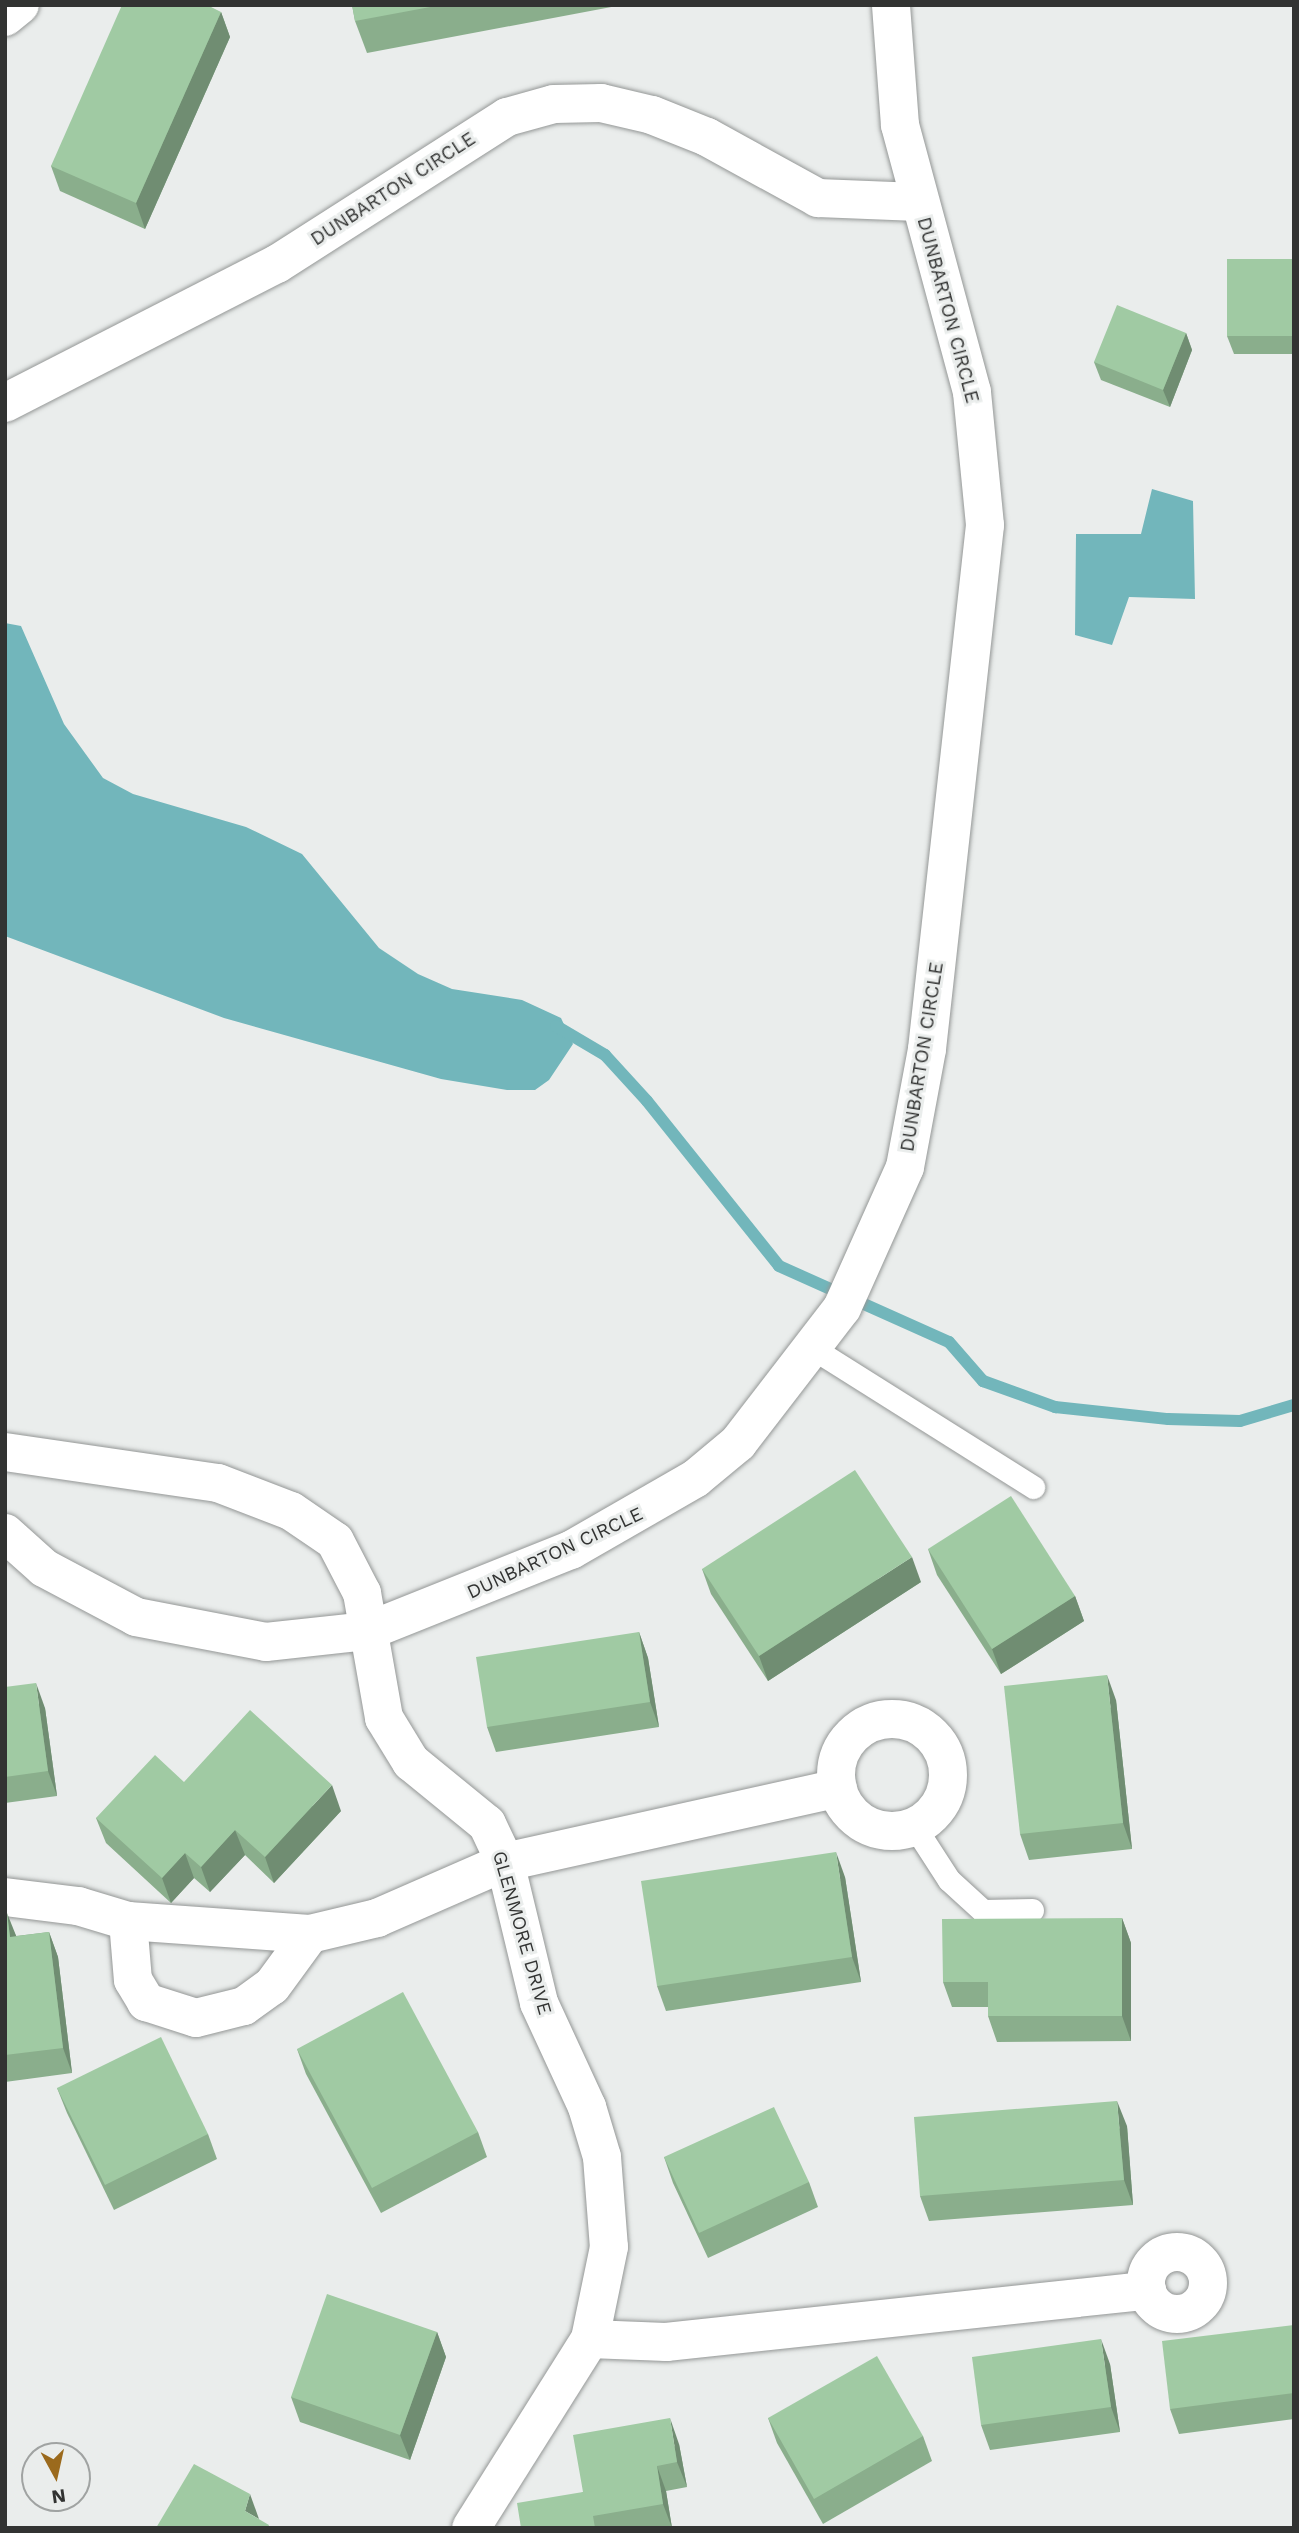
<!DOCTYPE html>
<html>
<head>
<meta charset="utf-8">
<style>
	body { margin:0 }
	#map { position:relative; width:1299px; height:2533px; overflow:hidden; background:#eaedec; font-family:"Work Sans",sans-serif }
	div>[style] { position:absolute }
	.water>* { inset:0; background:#72b6bb }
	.stream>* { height:12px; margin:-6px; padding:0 6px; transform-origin:6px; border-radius:6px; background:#72b6bb }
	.roads { filter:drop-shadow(0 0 2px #949796) drop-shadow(0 0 2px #949796) }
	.lane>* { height:23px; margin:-11.5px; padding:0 11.5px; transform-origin:11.5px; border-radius:11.5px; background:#fff }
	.street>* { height:38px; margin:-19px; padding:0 19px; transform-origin:19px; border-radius:19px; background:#fff }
	.street>.ring { margin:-19px; padding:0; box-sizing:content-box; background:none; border:38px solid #fff; border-radius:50% }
	.wall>* { inset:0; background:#8aae8c }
	.shaded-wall>* { inset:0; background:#708d72 }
	.building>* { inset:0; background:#a0caa3 }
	span { translate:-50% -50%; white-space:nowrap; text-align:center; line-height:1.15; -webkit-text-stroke:6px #eaedec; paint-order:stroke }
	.street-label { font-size:19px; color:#323332 }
	.frame { position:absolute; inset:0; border:7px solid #323332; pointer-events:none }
	.north { position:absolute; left:21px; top:2442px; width:70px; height:70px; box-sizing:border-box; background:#eaedec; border:2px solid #a0a3a2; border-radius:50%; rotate:172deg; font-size:19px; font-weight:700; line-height:28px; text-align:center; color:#323332 }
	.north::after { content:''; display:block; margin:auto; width:24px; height:32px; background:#9b6a1d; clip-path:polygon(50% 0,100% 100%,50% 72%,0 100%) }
</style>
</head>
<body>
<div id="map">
	<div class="water">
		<i style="clip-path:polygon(1152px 489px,1193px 501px,1195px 599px,1129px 597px,1112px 645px,1075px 635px,1076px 534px,1141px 534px)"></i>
		<i style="clip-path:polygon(5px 623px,21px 626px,64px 724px,103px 778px,133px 794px,246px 827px,302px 854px,379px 948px,418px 974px,452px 989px,522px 1000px,561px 1018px,573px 1044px,549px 1080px,535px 1090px,507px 1090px,441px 1079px,224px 1018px,5px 936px)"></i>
	</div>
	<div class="stream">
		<i style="left:556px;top:1026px;width:57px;rotate:30.6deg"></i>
		<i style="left:605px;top:1055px;width:62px;rotate:47.6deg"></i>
		<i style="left:647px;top:1101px;width:211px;rotate:51.3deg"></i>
		<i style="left:779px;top:1266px;width:186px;rotate:24.1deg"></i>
		<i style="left:949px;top:1342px;width:52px;rotate:48.9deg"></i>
		<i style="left:983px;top:1381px;width:77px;rotate:19.9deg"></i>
		<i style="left:1055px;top:1407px;width:114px;rotate:6.1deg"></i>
		<i style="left:1168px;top:1419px;width:72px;rotate:1.6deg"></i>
		<i style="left:1240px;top:1421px;width:56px;rotate:-16.5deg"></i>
	</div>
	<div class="roads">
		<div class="lane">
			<i style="left:814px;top:1349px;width:259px;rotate:32.2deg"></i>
			<i style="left:914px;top:1826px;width:64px;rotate:57.1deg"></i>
			<i style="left:949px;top:1880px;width:46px;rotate:42.4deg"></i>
			<i style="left:983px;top:1911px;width:49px;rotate:-1.2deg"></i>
		</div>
		<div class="street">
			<i style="left:5px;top:17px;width:19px;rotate:-39deg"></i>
			<i style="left:5px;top:403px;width:305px;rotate:-27.1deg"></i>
			<i style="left:277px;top:264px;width:273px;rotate:-32.6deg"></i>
			<i style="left:507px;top:117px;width:49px;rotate:-15.5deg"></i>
			<i style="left:554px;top:104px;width:47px;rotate:-1.2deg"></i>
			<i style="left:601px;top:103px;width:52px;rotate:13.2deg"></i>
			<i style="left:652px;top:115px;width:59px;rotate:21.8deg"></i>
			<i style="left:707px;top:137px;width:127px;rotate:28.8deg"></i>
			<i style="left:818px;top:198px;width:100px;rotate:2.3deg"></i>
			<i style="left:5px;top:1452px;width:215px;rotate:8.3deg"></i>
			<i style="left:218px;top:1483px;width:78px;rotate:21deg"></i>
			<i style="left:291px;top:1511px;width:53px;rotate:34.3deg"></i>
			<i style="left:335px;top:1541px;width:59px;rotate:62.6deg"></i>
			<i style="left:362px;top:1593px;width:127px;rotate:80deg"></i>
			<i style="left:384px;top:1718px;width:52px;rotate:58.5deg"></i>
			<i style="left:411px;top:1762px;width:98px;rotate:39.2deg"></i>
			<i style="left:487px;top:1824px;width:42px;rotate:64.7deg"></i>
			<i style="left:505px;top:1862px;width:145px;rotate:76.4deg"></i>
			<i style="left:539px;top:2003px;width:115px;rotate:65.2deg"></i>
			<i style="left:587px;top:2107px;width:52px;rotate:73.3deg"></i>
			<i style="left:602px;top:2157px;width:90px;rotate:85.6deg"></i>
			<i style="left:609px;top:2247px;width:94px;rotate:101.7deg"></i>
			<i style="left:590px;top:2339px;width:223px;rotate:122.2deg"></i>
			<i style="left:5px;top:1533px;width:52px;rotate:41.9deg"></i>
			<i style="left:44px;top:1568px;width:104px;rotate:28deg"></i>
			<i style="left:136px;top:1617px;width:132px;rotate:10.9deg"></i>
			<i style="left:266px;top:1642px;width:103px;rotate:-6.2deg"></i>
			<i style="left:368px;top:1631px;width:219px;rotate:-21.8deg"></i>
			<i style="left:571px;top:1550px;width:144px;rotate:-29.9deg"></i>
			<i style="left:696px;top:1478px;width:55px;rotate:-39.8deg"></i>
			<i style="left:738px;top:1443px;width:170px;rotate:-52.4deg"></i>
			<i style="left:842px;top:1308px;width:154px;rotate:-65.9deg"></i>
			<i style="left:905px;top:1167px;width:120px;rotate:-79.4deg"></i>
			<i style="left:927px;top:1049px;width:527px;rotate:-83.68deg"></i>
			<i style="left:985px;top:525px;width:134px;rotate:-95.6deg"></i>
			<i style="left:972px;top:392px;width:277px;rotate:-105.1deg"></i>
			<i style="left:900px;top:125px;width:120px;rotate:-94.3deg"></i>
			<i class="ring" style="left:836px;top:1719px;width:74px;height:74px"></i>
			<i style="left:5px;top:1897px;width:74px;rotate:7deg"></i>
			<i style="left:78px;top:1906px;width:52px;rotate:16.7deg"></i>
			<i style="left:128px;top:1921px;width:182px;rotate:4.1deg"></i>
			<i style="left:310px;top:1934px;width:69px;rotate:-13.4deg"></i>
			<i style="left:377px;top:1918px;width:140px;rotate:-23.6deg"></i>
			<i style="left:505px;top:1862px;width:341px;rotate:-12.5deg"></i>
			<i style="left:128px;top:1921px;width:59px;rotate:85.2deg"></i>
			<i style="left:133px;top:1980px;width:26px;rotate:59deg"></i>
			<i style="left:146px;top:2002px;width:52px;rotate:17.7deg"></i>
			<i style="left:196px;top:2018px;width:49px;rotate:-14deg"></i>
			<i style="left:244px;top:2006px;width:34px;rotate:-36deg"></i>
			<i style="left:272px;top:1986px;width:64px;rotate:-53.8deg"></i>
			<i class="ring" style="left:1146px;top:2252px;width:24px;height:24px"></i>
			<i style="left:590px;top:2339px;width:76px;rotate:2.3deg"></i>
			<i style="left:666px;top:2342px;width:484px;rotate:-6.1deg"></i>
		</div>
	</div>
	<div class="wall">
		<i style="clip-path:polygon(352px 5px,622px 5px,367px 53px,355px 21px)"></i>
		<i style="clip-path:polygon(221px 12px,230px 37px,145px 229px,60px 191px,51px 166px)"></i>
		<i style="clip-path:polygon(1294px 259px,1294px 354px,1234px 354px,1227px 336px)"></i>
		<i style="clip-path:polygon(1186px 333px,1192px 350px,1170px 407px,1101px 380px,1094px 362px)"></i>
		<i style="clip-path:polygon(928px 1549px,1075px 1596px,1084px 1621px,1001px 1674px,937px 1575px)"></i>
		<i style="clip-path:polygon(702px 1569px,921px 1582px,768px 1681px,711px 1594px)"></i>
		<i style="clip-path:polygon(639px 1632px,648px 1658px,659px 1727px,496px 1752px,487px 1727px)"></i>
		<i style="clip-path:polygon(5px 1687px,45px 1708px,57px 1796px,5px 1803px)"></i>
		<i style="clip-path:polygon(1116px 1700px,1132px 1849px,1029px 1860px,1020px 1834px)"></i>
		<i style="clip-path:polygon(184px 1782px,341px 1811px,274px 1883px,245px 1855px,210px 1892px,194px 1878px,171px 1903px,106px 1843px,96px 1818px)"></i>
		<i style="clip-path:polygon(845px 1877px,861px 1982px,666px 2011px,657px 1986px)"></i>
		<i style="clip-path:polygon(5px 1914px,16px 1936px,49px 1932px,58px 1957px,72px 2073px,5px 2082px)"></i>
		<i style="clip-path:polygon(1122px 1918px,1131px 1943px,1131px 2041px,997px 2042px,988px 2016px,988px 2007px,952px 2007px,943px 1982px)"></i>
		<i style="clip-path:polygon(297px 2049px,478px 2132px,487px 2157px,381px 2213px,306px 2074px)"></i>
		<i style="clip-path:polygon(57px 2088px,208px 2134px,217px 2159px,114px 2210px,67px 2113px)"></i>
		<i style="clip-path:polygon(1127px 2126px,1133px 2205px,929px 2221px,920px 2196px)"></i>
		<i style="clip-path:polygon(664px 2157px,809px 2182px,818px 2207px,708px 2258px,673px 2183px)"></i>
		<i style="clip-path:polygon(1294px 2325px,1294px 2419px,1179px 2434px,1170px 2409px)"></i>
		<i style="clip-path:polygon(437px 2332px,446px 2357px,410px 2460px,300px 2422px,291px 2397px)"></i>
		<i style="clip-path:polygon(1110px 2364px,1120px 2432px,990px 2450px,981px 2425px)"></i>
		<i style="clip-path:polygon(768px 2418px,923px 2436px,932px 2461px,823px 2524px,777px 2443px)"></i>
		<i style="clip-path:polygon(679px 2444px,687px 2487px,666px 2491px,672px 2528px,521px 2528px,583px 2492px)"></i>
	</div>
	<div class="shaded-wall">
		<i style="clip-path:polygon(221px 12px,230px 37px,145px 229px,136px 203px)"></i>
		<i style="clip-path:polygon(1186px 333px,1192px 350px,1170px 407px,1163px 390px)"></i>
		<i style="clip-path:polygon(912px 1557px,921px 1582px,768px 1681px,759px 1656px)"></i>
		<i style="clip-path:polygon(1075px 1596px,1084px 1621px,1001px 1674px,992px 1649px)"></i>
		<i style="clip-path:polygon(639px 1632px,648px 1658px,659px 1727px,650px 1702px)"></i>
		<i style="clip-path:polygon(1107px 1675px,1116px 1700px,1132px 1849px,1123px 1823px)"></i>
		<i style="clip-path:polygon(36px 1683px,45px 1708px,57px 1796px,48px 1771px)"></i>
		<i style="clip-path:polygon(332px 1785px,341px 1811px,274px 1883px,265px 1857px)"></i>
		<i style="clip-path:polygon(235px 1830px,245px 1855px,210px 1892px,201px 1867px)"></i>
		<i style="clip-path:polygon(836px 1852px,845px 1877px,861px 1982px,852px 1957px)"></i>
		<i style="clip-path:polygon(185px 1853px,194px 1878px,171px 1903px,162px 1878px)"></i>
		<i style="clip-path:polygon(7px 1913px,17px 1938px,10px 1937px)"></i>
		<i style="clip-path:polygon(1122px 1918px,1131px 1943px,1131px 2041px,1122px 2016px)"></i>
		<i style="clip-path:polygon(49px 1932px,58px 1957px,72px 2073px,63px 2048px)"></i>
		<i style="clip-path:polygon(1117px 2101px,1127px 2126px,1133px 2205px,1124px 2180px)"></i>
		<i style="clip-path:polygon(437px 2332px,446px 2357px,410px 2460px,400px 2435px)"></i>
		<i style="clip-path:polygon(1101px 2339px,1110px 2364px,1120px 2432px,1111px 2407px)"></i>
		<i style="clip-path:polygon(670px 2418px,679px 2444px,687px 2487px,677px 2462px)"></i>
		<i style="clip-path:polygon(657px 2466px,666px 2491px,672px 2528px,663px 2504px)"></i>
		<i style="clip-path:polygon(250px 2494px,259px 2519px,245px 2511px)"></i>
	</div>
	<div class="building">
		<i style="clip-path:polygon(122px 5px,207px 5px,221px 12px,136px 203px,51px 166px)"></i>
		<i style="clip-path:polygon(352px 5px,441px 5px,355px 21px)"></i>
		<i style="clip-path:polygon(1227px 259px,1294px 259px,1294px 336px,1227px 336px)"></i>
		<i style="clip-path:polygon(1117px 305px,1186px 333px,1163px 390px,1094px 362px)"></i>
		<i style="clip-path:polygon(855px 1470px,912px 1557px,759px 1656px,702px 1569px)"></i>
		<i style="clip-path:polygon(1011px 1496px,1075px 1596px,992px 1649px,928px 1549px)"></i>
		<i style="clip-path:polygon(639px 1632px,650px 1702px,487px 1727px,476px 1657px)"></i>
		<i style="clip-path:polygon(1107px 1675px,1123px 1823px,1020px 1834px,1004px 1686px)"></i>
		<i style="clip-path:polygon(36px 1683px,48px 1771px,5px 1777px,5px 1687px)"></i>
		<i style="clip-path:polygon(250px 1710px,332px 1785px,265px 1857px,235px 1830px,201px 1867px,185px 1853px,162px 1878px,96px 1818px,155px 1755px,184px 1782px)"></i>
		<i style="clip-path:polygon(836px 1852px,852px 1957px,657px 1986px,641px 1881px)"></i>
		<i style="clip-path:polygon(7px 1913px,10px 1937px,49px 1932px,63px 2048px,5px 2055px,5px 1914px)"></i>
		<i style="clip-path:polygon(1122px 1918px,1122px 2016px,988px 2016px,988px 1982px,943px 1982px,942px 1919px)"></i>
		<i style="clip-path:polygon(403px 1992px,478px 2132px,372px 2188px,297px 2049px)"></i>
		<i style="clip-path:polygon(161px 2037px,208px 2134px,105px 2185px,57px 2088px)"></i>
		<i style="clip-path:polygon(1117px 2101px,1124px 2180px,920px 2196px,914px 2117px)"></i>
		<i style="clip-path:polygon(774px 2107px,809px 2182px,699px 2233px,664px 2157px)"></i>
		<i style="clip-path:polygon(327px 2294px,437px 2332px,400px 2435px,291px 2397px)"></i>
		<i style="clip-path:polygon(1294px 2325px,1294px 2393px,1170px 2409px,1162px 2341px)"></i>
		<i style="clip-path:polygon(1101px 2339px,1111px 2407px,981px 2425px,972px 2357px)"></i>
		<i style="clip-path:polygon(877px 2356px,923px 2436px,814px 2499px,768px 2418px)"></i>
		<i style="clip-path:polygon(670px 2418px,677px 2462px,657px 2466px,663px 2504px,593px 2516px,595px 2528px,521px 2528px,517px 2503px,583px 2492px,573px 2435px)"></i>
		<i style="clip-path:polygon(194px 2464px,250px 2494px,245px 2511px,269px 2525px,268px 2528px,156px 2528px)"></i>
	</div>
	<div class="street-label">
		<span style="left:393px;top:189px;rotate:-33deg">DUNBARTON CIRCLE</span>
		<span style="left:948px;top:310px;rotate:75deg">DUNBARTON CIRCLE</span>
		<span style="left:922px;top:1057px;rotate:-81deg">DUNBARTON CIRCLE</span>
		<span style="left:555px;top:1553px;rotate:-25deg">DUNBARTON CIRCLE</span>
		<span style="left:522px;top:1933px;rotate:74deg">GLENMORE DRIVE</span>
	</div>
	<div class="frame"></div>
	<div class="north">N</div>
</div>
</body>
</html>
